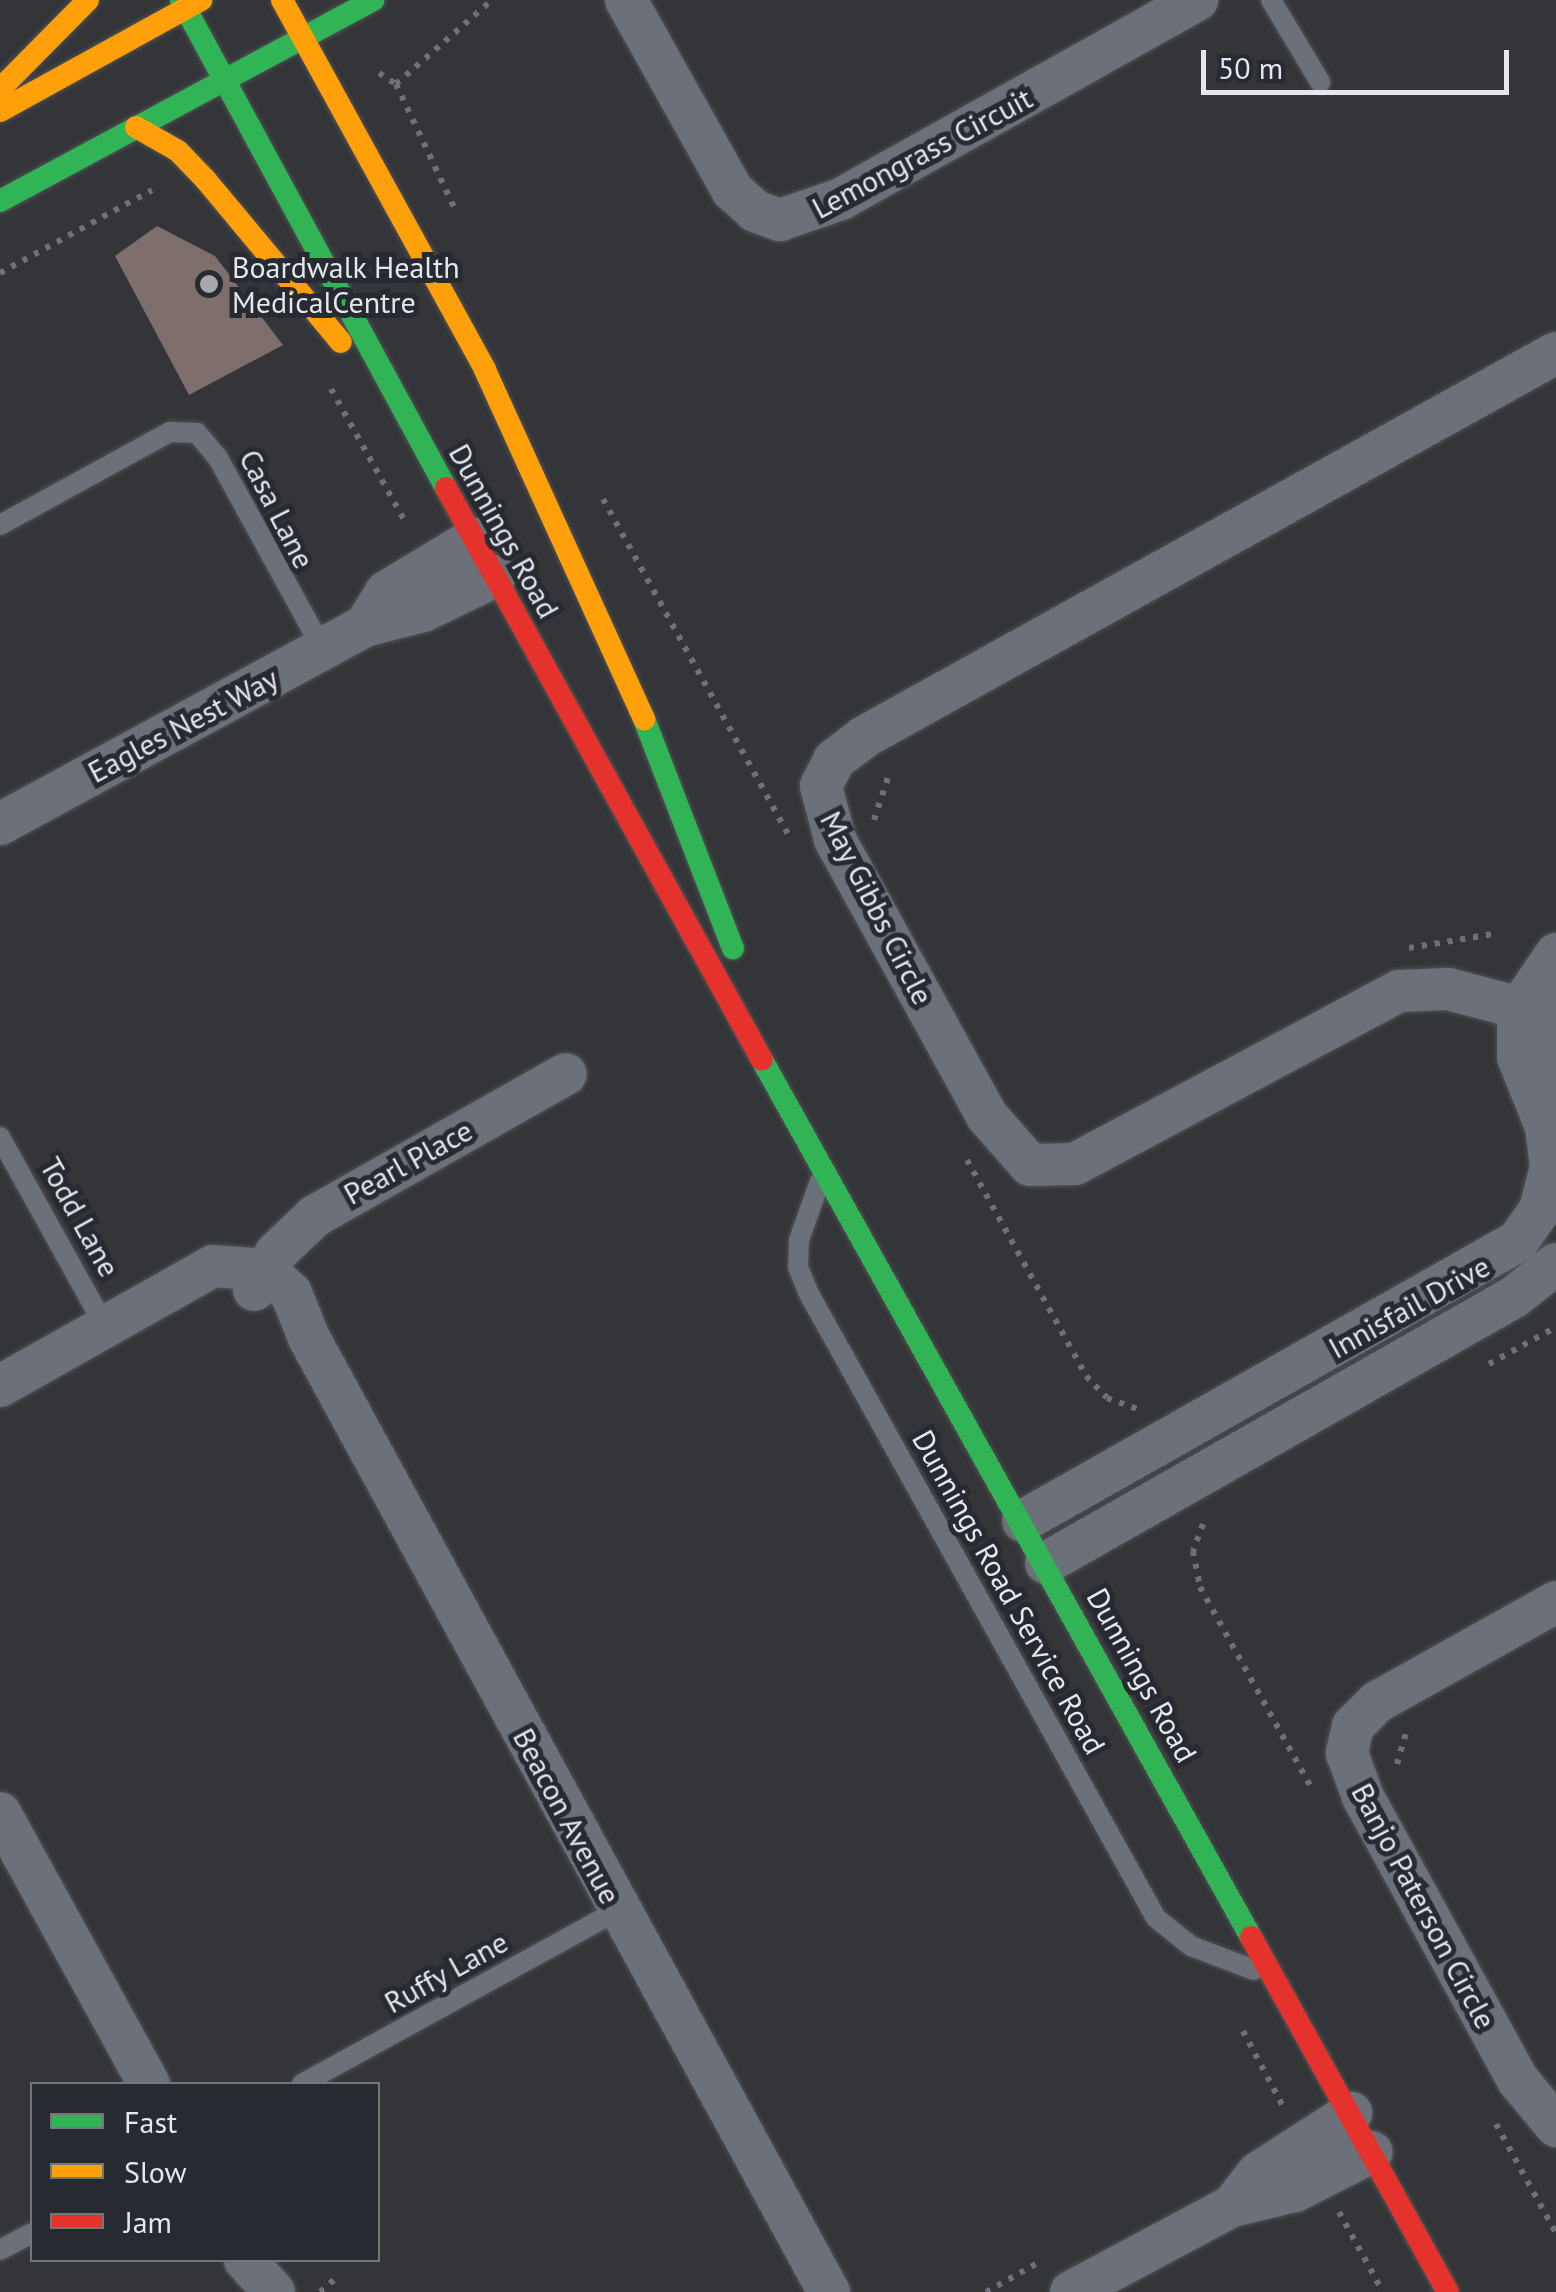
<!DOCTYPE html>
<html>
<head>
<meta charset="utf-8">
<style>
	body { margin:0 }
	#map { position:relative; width:1556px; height:2292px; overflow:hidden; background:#333538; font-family:"PT Sans",sans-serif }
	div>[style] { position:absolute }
	.building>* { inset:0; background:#7e6e6c }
	.path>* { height:6px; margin-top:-3px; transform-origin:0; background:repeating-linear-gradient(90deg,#6f7178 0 5px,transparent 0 13px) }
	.roads { filter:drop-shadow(0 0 2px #505154) drop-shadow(0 0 2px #505154) }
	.lane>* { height:20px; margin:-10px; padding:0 10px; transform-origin:10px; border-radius:10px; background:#6b7079 }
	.street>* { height:42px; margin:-21px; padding:0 21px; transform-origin:21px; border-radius:21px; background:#6b7079 }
	.fast>* { height:22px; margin:-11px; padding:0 11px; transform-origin:11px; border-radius:11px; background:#30b455 }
	.slow>* { height:22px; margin:-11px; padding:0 11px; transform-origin:11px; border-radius:11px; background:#ff9f0a }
	.jam>* { height:22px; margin:-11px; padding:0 11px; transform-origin:11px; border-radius:11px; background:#e5322d }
	.dots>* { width:28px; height:28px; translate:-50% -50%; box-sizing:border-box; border:5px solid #272a30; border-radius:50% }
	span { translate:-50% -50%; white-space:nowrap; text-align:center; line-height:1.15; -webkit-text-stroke:10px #272a30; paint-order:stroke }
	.street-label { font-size:30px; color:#e5e7ec }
	.poi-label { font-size:30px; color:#e5e7ec }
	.left { translate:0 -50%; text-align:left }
	.legend { position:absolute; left:30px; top:2082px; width:350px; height:180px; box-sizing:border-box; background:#272a30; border:2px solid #73767b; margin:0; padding:12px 18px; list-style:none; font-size:30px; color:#e5e7ec }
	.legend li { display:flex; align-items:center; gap:20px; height:50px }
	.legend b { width:50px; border:2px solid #73767b }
	.scale { position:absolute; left:1201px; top:50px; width:308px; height:45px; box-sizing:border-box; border:5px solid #e5e7ec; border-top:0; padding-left:12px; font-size:30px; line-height:35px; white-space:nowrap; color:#e5e7ec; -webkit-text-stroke:8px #272a30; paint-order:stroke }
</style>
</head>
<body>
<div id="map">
	<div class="building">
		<i style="clip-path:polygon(157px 226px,215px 256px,283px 345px,189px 395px,115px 256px)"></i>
	</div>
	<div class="path">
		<i style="left:379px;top:73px;width:20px;rotate:33deg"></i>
		<i style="left:396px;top:84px;width:136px;rotate:64.8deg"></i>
		<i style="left:396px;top:84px;width:128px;rotate:-41.2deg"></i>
		<i style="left:0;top:273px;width:173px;rotate:-28.6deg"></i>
		<i style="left:331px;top:389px;width:148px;rotate:60.8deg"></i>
		<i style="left:603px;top:499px;width:383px;rotate:61.1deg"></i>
		<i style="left:874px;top:820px;width:52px;rotate:-71.9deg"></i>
		<i style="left:1409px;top:948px;width:85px;rotate:-9.5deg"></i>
		<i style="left:967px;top:1160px;width:247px;rotate:61.1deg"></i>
		<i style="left:1086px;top:1376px;width:30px;rotate:46deg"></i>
		<i style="left:1107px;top:1398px;width:33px;rotate:20deg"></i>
		<i style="left:1489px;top:1364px;width:77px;rotate:-28.9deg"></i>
		<i style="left:1203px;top:1524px;width:29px;rotate:110deg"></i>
		<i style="left:1193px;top:1551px;width:37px;rotate:79deg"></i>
		<i style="left:1200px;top:1587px;width:231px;rotate:61deg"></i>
		<i style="left:1397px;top:1764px;width:32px;rotate:-74deg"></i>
		<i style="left:1243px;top:2031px;width:87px;rotate:62deg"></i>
		<i style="left:1496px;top:2124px;width:124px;rotate:61.2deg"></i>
		<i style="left:1339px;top:2212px;width:91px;rotate:61.2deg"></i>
		<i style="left:320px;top:2292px;width:20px;rotate:-41deg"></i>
		<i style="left:986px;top:2292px;width:63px;rotate:-29.4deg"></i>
	</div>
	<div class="roads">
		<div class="lane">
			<i style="left:1271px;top:0;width:96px;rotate:59.1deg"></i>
			<i style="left:0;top:525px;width:194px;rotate:-28.7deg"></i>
			<i style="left:170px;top:432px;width:27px;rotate:2deg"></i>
			<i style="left:197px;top:433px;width:33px;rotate:50deg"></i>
			<i style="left:218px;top:458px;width:219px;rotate:61.3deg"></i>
			<i style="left:0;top:1137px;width:218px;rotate:61deg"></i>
			<i style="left:820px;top:1181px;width:63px;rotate:109.6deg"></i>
			<i style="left:799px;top:1240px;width:27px;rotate:92deg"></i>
			<i style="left:798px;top:1267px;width:27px;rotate:68deg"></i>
			<i style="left:808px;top:1292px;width:716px;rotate:60.93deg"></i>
			<i style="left:1156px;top:1918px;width:45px;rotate:38.7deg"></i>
			<i style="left:1191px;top:1946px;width:67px;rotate:20.9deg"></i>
			<i style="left:302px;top:2084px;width:361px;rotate:-28.8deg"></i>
			<i style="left:0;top:2250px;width:36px;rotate:-28deg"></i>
		</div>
		<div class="street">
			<i style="left:626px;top:0;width:218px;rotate:60.8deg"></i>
			<i style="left:732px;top:190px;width:31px;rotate:42deg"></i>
			<i style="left:755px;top:211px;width:27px;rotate:20deg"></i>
			<i style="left:780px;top:220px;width:65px;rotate:-19deg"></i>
			<i style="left:841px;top:199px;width:408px;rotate:-29.2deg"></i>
			<i style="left:365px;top:626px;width:40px;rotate:-58deg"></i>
			<i style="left:386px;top:592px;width:103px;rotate:-31.1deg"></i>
			<i style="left:0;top:824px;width:415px;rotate:-28.5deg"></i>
			<i style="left:365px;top:626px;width:60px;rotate:-14.5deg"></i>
			<i style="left:423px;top:611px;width:80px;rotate:-25.9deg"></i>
			<i style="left:1556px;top:1011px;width:64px;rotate:90deg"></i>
			<i style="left:1554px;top:1017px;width:110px;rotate:-165.2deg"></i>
			<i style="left:1448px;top:989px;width:49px;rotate:177.7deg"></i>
			<i style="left:1399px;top:991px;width:367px;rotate:151.9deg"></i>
			<i style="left:1075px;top:1164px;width:45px;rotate:178.7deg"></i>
			<i style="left:1030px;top:1165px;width:65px;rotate:-131.3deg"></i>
			<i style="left:987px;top:1116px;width:316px;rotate:-118.8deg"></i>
			<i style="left:835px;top:839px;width:55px;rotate:-104.8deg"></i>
			<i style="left:821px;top:786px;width:29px;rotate:-63deg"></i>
			<i style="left:834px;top:760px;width:38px;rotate:-37deg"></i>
			<i style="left:864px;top:737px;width:791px;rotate:-29.03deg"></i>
			<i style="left:254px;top:1290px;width:43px;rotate:-59.3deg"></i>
			<i style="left:276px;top:1253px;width:54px;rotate:-43.5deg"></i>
			<i style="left:315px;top:1216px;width:288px;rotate:-29.5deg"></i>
			<i style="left:0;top:1386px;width:244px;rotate:-29.4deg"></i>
			<i style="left:213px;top:1266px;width:53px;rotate:4.3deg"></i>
			<i style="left:266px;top:1270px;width:34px;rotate:43deg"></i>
			<i style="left:291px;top:1293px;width:48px;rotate:68.2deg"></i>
			<i style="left:309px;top:1338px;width:1087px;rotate:61.41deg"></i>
			<i style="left:1023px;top:1521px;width:569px;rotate:-29.49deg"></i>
			<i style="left:1518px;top:1241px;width:38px;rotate:-55deg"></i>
			<i style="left:1540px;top:1210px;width:44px;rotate:-75.7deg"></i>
			<i style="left:1551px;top:1167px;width:40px;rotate:-97.1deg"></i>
			<i style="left:1546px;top:1127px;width:75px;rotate:-111.8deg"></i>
			<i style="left:1518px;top:1057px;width:47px;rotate:-90deg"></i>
			<i style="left:1518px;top:1010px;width:68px;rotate:-55.8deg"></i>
			<i style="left:1046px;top:1563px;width:538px;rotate:-29.61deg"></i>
			<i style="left:1514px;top:1297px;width:53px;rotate:-38.2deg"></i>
			<i style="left:1556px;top:1602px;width:205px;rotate:150.8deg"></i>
			<i style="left:1377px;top:1702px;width:34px;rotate:135deg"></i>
			<i style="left:1353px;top:1726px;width:28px;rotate:103deg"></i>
			<i style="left:1347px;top:1753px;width:47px;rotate:70deg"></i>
			<i style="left:1363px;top:1797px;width:323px;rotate:61.3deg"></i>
			<i style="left:1518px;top:2080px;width:60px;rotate:50.4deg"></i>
			<i style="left:0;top:1813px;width:309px;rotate:61.2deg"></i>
			<i style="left:1232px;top:2206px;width:42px;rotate:-51.8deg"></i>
			<i style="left:1258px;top:2173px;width:111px;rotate:-32.8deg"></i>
			<i style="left:245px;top:2260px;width:43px;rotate:47.8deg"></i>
			<i style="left:1071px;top:2292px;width:183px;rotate:-28.1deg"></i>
			<i style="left:1232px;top:2206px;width:65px;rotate:-13.4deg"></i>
			<i style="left:1295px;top:2191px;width:86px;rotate:-26.9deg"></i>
		</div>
		<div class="fast">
			<i style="left:181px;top:0;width:555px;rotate:61.5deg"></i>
			<i style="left:0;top:201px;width:424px;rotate:-28.3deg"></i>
			<i style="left:644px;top:719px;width:246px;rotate:68.8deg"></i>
			<i style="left:762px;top:1060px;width:1004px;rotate:60.86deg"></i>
		</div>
		<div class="slow">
			<i style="left:282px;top:0;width:422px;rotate:61.2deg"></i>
			<i style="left:485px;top:370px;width:384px;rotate:65.5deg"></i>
			<i style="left:2px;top:87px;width:122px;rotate:-45.3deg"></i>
			<i style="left:0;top:111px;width:230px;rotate:-28.9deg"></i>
			<i style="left:136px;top:127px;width:48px;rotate:29.7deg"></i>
			<i style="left:178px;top:151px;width:39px;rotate:46deg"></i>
			<i style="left:205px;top:179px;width:212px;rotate:50.2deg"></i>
		</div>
		<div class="jam">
			<i style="left:446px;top:488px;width:653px;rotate:61.08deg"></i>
			<i style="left:1251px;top:1937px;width:406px;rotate:61deg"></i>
		</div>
	</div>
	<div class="dots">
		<i style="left:209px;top:284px;background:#a7a9ad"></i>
	</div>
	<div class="street-label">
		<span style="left:922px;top:153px;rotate:-28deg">Lemongrass Circuit</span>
		<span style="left:277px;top:509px;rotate:63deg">Casa Lane</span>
		<span style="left:504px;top:531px;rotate:61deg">Dunnings Road</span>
		<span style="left:183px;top:725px;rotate:-28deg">Eagles Nest Way</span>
		<span style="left:877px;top:908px;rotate:63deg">May Gibbs Circle</span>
		<span style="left:408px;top:1162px;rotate:-29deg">Pearl Place</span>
		<span style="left:80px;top:1217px;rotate:61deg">Todd Lane</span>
		<span style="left:1409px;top:1307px;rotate:-29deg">Innisfail Drive</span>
		<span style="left:1009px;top:1592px;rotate:61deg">Dunnings Road Service Road</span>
		<span style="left:1142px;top:1675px;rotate:61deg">Dunnings Road</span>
		<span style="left:567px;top:1816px;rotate:62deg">Beacon Avenue</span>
		<span style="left:1424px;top:1906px;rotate:62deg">Banjo Paterson Circle</span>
		<span style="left:446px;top:1972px;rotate:-29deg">Ruffy Lane</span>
	</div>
	<div class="poi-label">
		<span class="left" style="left:232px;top:284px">Boardwalk Health<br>MedicalCentre</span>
	</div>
	<ul class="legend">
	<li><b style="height:12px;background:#30b455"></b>Fast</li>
	<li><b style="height:12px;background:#ff9f0a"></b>Slow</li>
	<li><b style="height:12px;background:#e5322d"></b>Jam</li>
	</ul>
	<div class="scale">50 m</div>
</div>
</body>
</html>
